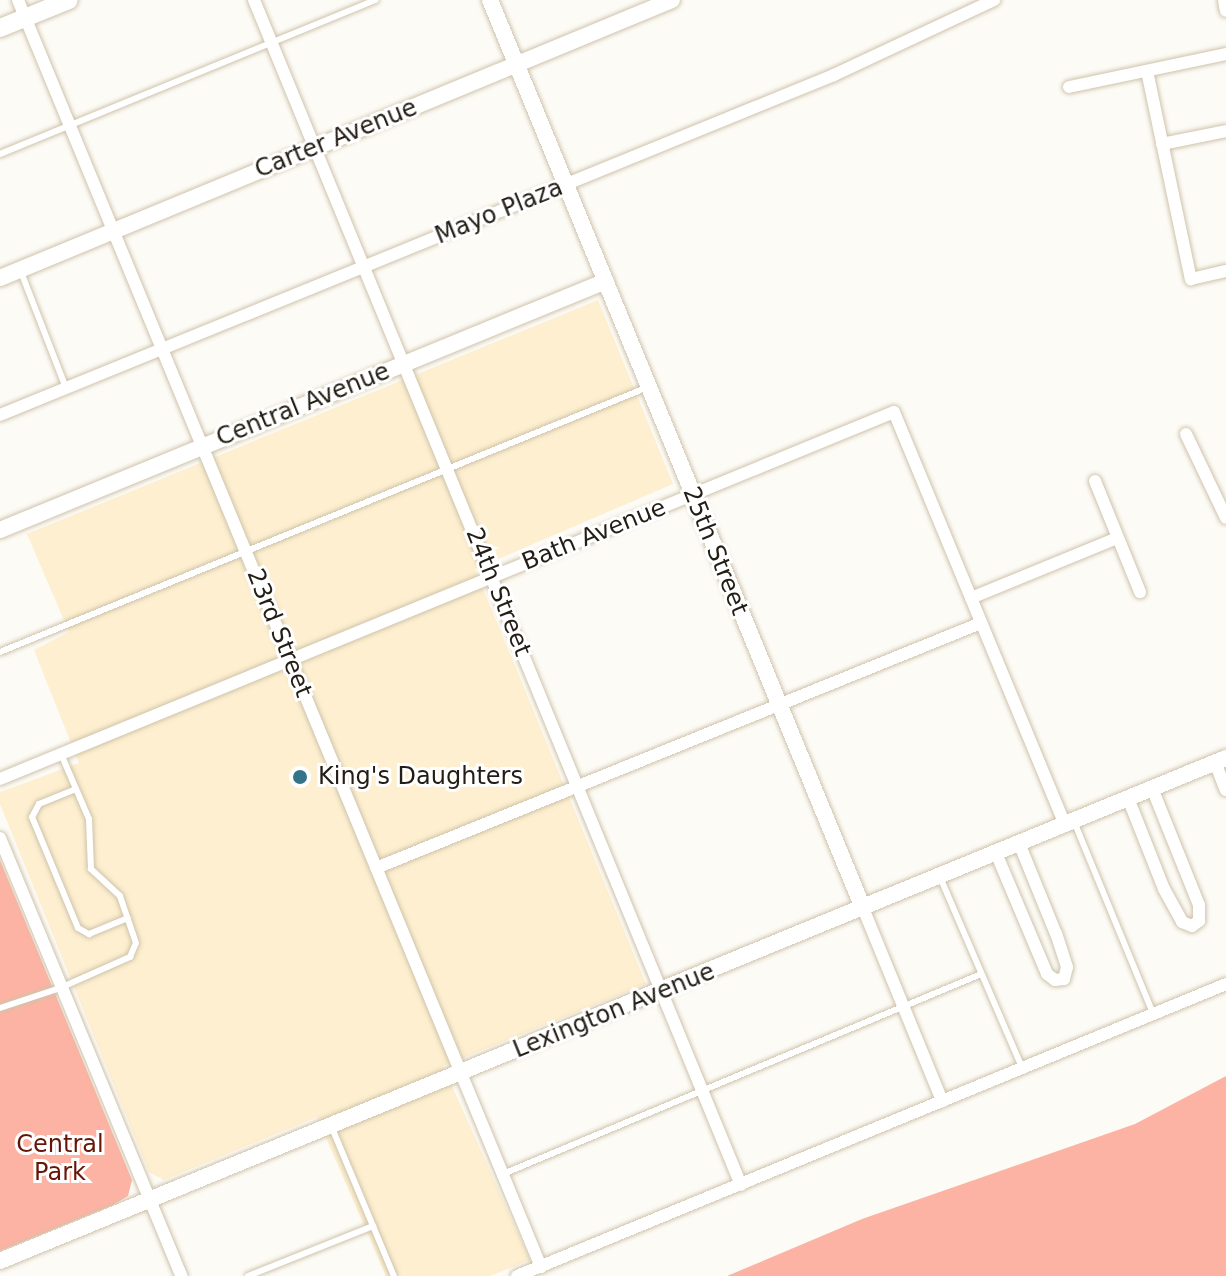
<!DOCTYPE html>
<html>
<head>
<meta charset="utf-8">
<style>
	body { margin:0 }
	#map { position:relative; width:1226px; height:1276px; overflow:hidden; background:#fdfbf6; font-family:"DejaVu Sans",sans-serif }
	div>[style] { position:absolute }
	.built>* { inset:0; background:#fdefcf }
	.green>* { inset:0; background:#fdb3a3 }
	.roads { filter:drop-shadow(0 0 2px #cec3ab) drop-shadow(0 0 2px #cec3ab) }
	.service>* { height:6px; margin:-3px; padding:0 3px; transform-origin:3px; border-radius:3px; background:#fff }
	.minor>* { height:12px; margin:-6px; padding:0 6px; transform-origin:6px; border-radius:6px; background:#fff }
	.tertiary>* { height:16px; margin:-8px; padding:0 8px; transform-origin:8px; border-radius:8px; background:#fff }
	.secondary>* { height:18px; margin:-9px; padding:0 9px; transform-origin:9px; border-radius:9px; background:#fff }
	.dots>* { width:22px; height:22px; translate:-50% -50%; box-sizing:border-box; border:4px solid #fff; border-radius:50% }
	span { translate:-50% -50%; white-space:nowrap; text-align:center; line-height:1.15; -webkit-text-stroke:6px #fff; paint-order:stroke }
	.street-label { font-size:24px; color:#221e15 }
	.poi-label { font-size:24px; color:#221e15 }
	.left { translate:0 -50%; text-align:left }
	.park-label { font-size:24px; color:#661506 }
</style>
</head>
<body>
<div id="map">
	<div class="built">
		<i style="clip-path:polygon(598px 300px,673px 484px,475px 569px,646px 984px,443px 1066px,530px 1260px,490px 1276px,386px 1276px,317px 1117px,164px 1180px,149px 1172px,0 804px,0 792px,79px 763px,34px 650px,69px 632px,27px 534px)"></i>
	</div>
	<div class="green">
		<i style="clip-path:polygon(0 860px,132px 1180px,128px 1196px,113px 1205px,0 1251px)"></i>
		<i style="clip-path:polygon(1226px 1076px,1226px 1276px,727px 1276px,862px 1219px,1135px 1124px)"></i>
	</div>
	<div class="roads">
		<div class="service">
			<i style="left:0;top:154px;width:406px;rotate:-22.3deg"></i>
			<i style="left:21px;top:272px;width:124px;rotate:68.8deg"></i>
			<i style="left:0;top:652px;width:700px;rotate:-22.24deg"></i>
			<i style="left:76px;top:789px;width:40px;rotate:158deg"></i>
			<i style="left:39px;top:804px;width:15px;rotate:118deg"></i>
			<i style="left:32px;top:817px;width:120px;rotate:67.5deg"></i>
			<i style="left:78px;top:928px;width:13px;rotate:29deg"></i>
			<i style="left:89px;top:934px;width:42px;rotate:-22.3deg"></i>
			<i style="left:1075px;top:824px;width:204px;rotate:67.6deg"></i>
			<i style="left:940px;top:877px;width:207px;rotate:66.7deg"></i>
			<i style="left:0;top:1008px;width:63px;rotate:-18.4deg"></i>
			<i style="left:60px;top:988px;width:77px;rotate:-23.9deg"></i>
			<i style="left:130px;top:957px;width:15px;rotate:-67deg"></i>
			<i style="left:136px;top:943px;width:50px;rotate:-108.8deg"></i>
			<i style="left:120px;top:896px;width:40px;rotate:-137deg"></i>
			<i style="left:91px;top:869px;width:50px;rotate:-92.3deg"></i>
			<i style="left:89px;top:819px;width:71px;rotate:-113.3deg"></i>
			<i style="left:332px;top:1128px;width:160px;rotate:67.3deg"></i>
			<i style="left:503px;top:1174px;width:518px;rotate:-22.7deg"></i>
			<i style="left:248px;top:1276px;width:135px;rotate:-21.8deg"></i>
		</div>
		<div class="minor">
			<i style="left:18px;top:0;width:1371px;rotate:67.57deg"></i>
			<i style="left:254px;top:0;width:1281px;rotate:67.66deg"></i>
			<i style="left:1224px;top:0;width:11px;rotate:80deg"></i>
			<i style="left:1147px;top:71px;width:213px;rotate:78.1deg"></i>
			<i style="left:1191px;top:279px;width:36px;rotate:-13deg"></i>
			<i style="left:1069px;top:87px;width:160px;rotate:-11.9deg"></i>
			<i style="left:1162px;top:144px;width:65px;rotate:-11.5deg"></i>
			<i style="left:0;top:415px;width:901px;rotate:-22.18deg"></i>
			<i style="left:834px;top:75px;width:177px;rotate:-25.1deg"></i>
			<i style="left:1186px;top:434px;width:93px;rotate:64.5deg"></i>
			<i style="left:1095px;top:481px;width:120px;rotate:67.9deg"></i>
			<i style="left:971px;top:598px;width:158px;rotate:-22.3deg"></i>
			<i style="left:1215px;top:762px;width:30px;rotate:69deg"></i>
			<i style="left:0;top:779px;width:966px;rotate:-22.32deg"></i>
			<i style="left:894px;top:412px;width:446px;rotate:67.5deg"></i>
			<i style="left:1128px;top:798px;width:98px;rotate:68.4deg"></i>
			<i style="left:1164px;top:889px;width:38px;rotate:61deg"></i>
			<i style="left:1182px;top:922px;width:11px;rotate:22deg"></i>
			<i style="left:1192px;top:926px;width:9px;rotate:-36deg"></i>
			<i style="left:1199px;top:921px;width:16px;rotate:-90deg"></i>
			<i style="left:1199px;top:905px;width:126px;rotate:-111.9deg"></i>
			<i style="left:0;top:838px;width:474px;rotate:67.5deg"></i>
			<i style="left:996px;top:853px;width:131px;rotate:67.1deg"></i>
			<i style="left:1047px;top:974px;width:10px;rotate:37deg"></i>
			<i style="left:1055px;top:980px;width:9px;rotate:-6deg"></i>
			<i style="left:1064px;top:979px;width:12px;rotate:-76deg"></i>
			<i style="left:1067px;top:967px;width:35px;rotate:-108deg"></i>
			<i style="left:1056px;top:934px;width:98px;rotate:-112.1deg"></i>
			<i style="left:376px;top:868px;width:653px;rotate:-22.05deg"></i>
			<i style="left:863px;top:908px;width:209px;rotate:67.7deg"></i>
			<i style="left:517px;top:1276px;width:767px;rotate:-22.38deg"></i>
		</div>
		<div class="tertiary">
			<i style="left:490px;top:0;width:982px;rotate:67.67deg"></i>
			<i style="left:0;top:278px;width:727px;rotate:-22.47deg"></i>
			<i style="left:0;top:530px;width:655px;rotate:-22.34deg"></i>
			<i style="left:0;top:1261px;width:1325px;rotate:-22.31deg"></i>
		</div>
		<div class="secondary">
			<i style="left:0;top:28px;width:74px;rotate:-22.1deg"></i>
		</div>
	</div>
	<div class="dots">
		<i style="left:300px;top:777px;background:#357389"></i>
	</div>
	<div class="street-label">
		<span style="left:336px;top:139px;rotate:-22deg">Carter Avenue</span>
		<span style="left:499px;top:212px;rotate:-22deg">Mayo Plaza</span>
		<span style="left:303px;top:405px;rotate:-22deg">Central Avenue</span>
		<span style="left:594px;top:535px;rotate:-22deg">Bath Avenue</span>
		<span style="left:715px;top:551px;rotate:68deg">25th Street</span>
		<span style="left:498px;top:592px;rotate:68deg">24th Street</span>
		<span style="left:279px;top:633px;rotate:68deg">23rd Street</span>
		<span style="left:614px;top:1011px;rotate:-22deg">Lexington Avenue</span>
	</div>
	<div class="poi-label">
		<span class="left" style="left:318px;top:777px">King's Daughters</span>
	</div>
	<div class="park-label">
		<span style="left:60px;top:1159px">Central<br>Park</span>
	</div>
</div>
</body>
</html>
